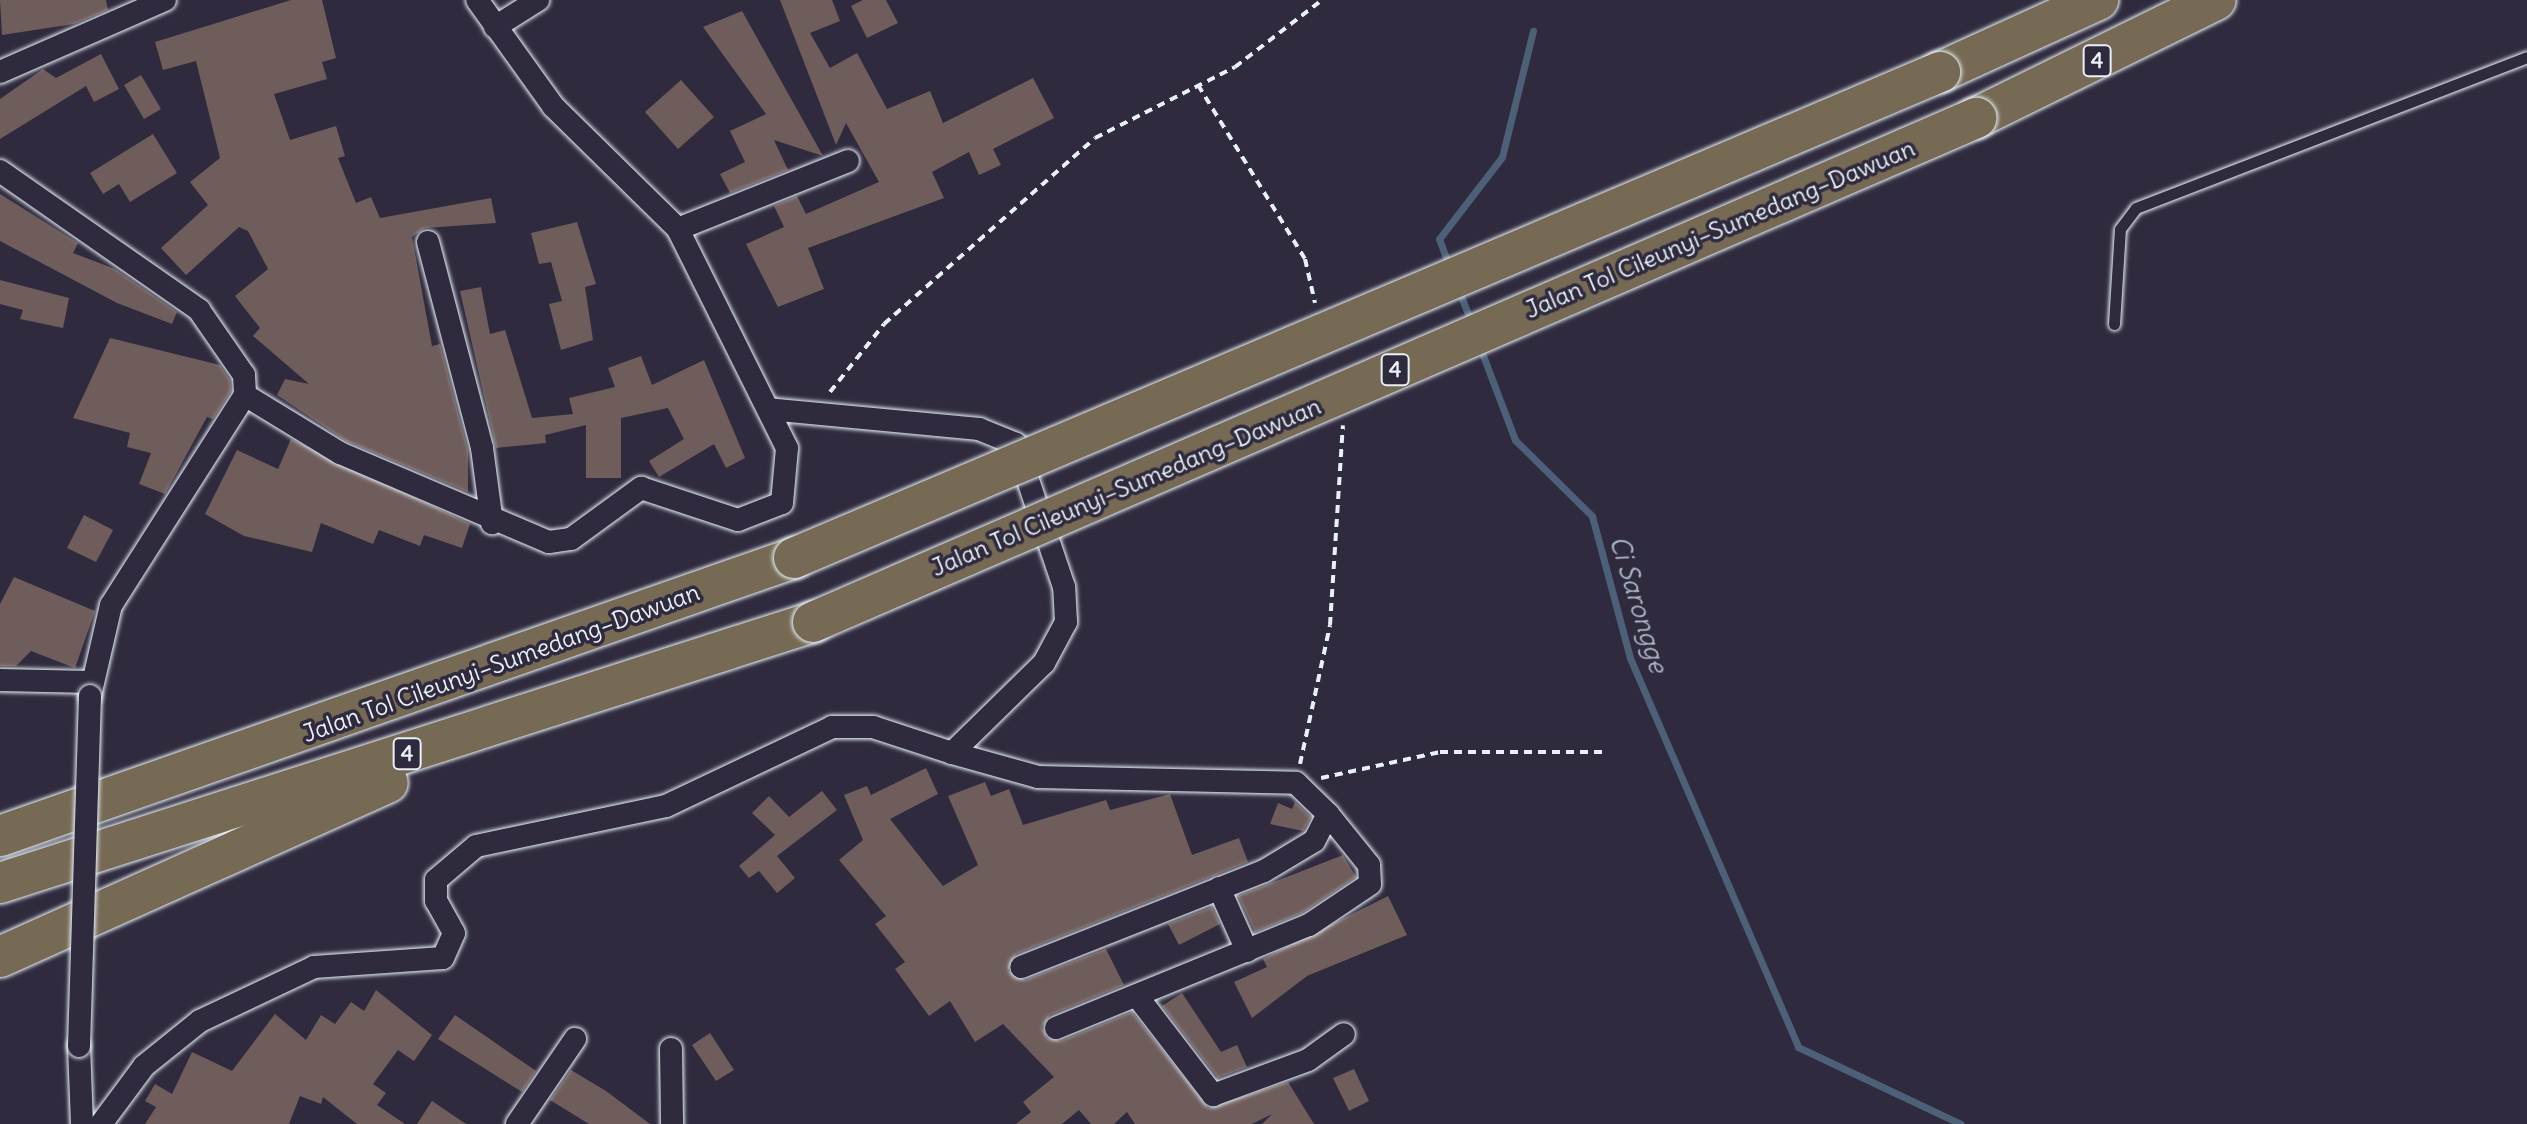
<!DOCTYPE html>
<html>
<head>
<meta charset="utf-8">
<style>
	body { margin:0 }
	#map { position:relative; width:2527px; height:1124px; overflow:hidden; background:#2f2a3d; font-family:Delius,sans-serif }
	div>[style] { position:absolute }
	.stream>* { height:7px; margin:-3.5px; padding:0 3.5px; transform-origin:3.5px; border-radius:3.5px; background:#4c6077 }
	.building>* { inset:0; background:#6f5d5c }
	.path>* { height:4px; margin-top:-2px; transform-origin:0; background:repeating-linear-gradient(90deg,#e8f1f8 0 8px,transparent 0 14px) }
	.roads { filter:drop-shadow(0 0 2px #e8f1f8) drop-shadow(0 0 2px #e8f1f8) }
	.service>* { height:11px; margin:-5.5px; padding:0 5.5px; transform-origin:5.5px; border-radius:5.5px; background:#2f2a3d }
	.minor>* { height:22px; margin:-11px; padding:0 11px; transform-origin:11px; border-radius:11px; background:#2f2a3d }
	.motorway>* { height:40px; margin:-20px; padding:0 20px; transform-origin:20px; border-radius:20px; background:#766a54 }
	.bridges { filter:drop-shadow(0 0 2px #e8f1f8) drop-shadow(0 0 2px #e8f1f8) }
	.minor-bridge>* { height:22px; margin:-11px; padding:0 11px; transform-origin:11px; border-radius:11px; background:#2f2a3d }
	.motorway-bridge>* { height:40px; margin:-20px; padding:0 20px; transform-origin:20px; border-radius:20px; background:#766a54 }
	span { translate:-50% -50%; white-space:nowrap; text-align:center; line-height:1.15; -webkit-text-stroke:7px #2f2a3d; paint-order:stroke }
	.shield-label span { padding:2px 6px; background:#2f2a3d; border:2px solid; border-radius:6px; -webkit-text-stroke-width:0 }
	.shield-label { font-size:22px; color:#e8f1f8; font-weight:700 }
	.street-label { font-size:24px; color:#e8f1f8 }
	.water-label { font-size:26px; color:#aab7c4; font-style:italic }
</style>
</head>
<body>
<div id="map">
	<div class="stream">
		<i style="left:1449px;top:266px;width:29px;rotate:-110deg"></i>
		<i style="left:1439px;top:239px;width:103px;rotate:-52.5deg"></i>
		<i style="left:1502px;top:157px;width:130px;rotate:-76.2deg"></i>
		<i style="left:1458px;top:288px;width:36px;rotate:69deg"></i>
		<i style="left:1479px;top:345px;width:102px;rotate:69.2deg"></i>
		<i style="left:1515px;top:440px;width:108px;rotate:44.6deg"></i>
		<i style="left:1592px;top:516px;width:147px;rotate:75deg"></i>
		<i style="left:1630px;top:658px;width:424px;rotate:66.6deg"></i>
		<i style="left:1798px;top:1047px;width:180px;rotate:25.3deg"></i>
	</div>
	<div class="building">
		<i style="clip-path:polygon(0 0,106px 0,108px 10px,74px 24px,2px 35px)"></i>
		<i style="clip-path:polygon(291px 0,322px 0,336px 58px,322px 62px,327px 79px,274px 94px,290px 140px,336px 126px,345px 156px,338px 158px,356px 203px,371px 197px,380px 218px,491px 198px,496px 223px,425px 228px,412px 237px,432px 346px,440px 344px,468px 450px,468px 492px,346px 441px,277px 395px,285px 379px,309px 384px,253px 336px,260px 328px,235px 296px,268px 269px,248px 231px,239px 227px,186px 275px,161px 248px,208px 205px,190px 182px,220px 158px,196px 61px,163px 70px,155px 42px)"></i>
		<i style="clip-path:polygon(780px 0,832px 0,840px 21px,810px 33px,830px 68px,857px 53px,887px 109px,930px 91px,943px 123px,1033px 78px,1054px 118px,993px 149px,1001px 165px,979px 175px,969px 152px,932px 172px,944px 198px,808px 248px,824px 289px,778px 307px,746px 244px,784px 227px,774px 206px,797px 196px,806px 214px,879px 182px,846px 123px,836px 145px)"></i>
		<i style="clip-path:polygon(863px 0,886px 0,898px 23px,867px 38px,851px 6px)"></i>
		<i style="clip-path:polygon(742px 11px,823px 156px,774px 140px,788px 170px,730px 193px,720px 174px,745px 162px,730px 131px,766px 114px,703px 27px)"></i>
		<i style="clip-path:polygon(101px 54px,119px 89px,94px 102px,86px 86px,0 139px,0 99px,43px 69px,56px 78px)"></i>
		<i style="clip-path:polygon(141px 75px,161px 109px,144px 119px,124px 85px)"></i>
		<i style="clip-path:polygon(681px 80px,714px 117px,678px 149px,645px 112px)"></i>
		<i style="clip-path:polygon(153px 134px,177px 173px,130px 202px,119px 184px,103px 194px,90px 173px)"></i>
		<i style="clip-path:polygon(0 194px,78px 243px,73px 253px,115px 269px,177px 312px,172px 324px,117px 303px,0 241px)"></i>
		<i style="clip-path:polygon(577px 222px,596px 284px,585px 287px,593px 340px,561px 350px,549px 304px,562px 301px,551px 262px,539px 264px,531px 233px)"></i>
		<i style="clip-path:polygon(0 280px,69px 298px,63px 328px,20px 319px,23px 310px,0 304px)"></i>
		<i style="clip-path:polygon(481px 287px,490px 334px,505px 330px,532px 418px,573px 414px,569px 398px,615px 387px,608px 368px,641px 356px,652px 385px,704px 360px,745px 458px,726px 468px,714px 444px,659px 477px,649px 461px,684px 439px,668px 408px,621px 418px,621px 478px,586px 478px,586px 425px,545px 435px,546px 443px,496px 448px,460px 291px)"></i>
		<i style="clip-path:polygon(110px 338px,220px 365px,230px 380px,231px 391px,213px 419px,207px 417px,165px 494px,139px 484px,151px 453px,127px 447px,130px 433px,73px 418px)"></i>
		<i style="clip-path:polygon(291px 439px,470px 524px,462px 548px,424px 535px,420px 546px,379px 530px,373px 544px,321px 523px,312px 552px,244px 536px,205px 514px,237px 450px,278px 469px)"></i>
		<i style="clip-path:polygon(84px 515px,113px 530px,96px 562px,67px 548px)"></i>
		<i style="clip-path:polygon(14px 577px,95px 611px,75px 668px,31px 651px,16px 666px,0 666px,0 604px)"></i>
		<i style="clip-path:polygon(926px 768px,938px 794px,890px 819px,943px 886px,978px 865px,948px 796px,985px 782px,991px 796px,1009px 789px,1023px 825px,1106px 800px,1110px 810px,1170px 794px,1192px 855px,1239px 838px,1248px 862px,1016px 954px,1008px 971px,1025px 980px,1106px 949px,1124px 985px,1050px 1015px,1042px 1027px,1047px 1038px,1061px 1041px,1132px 1012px,1208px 1108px,1288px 1082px,1314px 1124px,1262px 1124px,1272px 1114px,1252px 1124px,1135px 1124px,1127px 1112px,1114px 1124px,1091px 1124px,1079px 1110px,1062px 1124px,1016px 1124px,1031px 1112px,1023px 1102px,1054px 1077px,1003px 1024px,975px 1042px,950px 1001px,929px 1016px,895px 969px,905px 962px,875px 924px,886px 916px,839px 860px,863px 840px,844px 795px,867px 786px,871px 795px)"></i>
		<i style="clip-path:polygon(822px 791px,837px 810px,777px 856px,795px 878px,777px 893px,759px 871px,749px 878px,739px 866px,775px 835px,752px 813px,769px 796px,789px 817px)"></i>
		<i style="clip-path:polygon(1295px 802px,1311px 817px,1303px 831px,1270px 824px,1278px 803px,1292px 809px)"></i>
		<i style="clip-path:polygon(1343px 855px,1356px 877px,1302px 913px,1255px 932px,1238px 896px)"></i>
		<i style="clip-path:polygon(1388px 896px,1407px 935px,1307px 976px,1252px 1018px,1234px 982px,1267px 967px,1263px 959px)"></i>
		<i style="clip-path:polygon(1212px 907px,1220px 924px,1179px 945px,1168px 924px)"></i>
		<i style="clip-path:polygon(376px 990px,432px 1035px,414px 1061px,398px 1050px,373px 1084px,386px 1093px,377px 1105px,405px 1124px,357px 1124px,323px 1097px,321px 1104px,300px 1096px,289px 1124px,145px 1124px,156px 1107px,145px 1101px,155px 1084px,172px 1094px,192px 1052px,232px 1071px,275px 1014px,306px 1040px,321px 1015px,335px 1024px,351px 1002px,364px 1011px)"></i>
		<i style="clip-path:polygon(1182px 993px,1221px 1052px,1237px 1045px,1247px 1067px,1218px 1078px,1162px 1006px)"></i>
		<i style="clip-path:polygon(455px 1015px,536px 1071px,522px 1092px,438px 1039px)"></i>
		<i style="clip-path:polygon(710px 1033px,734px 1070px,716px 1081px,692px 1045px)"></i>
		<i style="clip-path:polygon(1354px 1069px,1369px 1101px,1349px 1111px,1333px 1078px)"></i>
		<i style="clip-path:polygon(571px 1070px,606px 1091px,650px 1124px,589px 1124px,550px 1100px)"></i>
		<i style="clip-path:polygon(432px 1101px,466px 1124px,417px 1124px)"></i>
	</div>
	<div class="path">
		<i style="left:1198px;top:85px;width:204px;rotate:58.4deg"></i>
		<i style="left:1305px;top:259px;width:45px;rotate:77.2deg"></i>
		<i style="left:830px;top:392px;width:87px;rotate:-51.5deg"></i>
		<i style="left:884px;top:324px;width:281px;rotate:-41.4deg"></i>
		<i style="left:1095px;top:138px;width:157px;rotate:-26.9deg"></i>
		<i style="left:1235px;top:67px;width:110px;rotate:-37.6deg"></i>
		<i style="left:1300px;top:764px;width:142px;rotate:-77.8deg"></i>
		<i style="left:1330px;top:625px;width:200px;rotate:-86.3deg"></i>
		<i style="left:1321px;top:778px;width:122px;rotate:-12.3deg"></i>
		<i style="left:1440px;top:752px;width:167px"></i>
	</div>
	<div class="roads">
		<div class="service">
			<i style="left:2114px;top:324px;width:95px;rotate:-86.4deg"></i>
			<i style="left:2120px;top:229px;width:26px;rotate:-53deg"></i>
			<i style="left:2136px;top:208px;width:419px;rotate:-21.1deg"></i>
		</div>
		<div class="minor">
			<i style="left:495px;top:27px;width:51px;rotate:-32.1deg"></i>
			<i style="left:0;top:72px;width:180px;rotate:-23.6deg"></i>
			<i style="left:0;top:171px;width:243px;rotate:34.9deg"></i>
			<i style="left:199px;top:310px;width:79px;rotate:55.3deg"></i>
			<i style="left:244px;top:375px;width:20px;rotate:87deg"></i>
			<i style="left:245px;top:395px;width:249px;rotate:122.5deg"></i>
			<i style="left:111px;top:605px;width:93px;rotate:103deg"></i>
			<i style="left:678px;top:229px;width:183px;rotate:-21.8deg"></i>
			<i style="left:428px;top:242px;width:213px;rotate:75.3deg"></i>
			<i style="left:482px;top:448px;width:76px;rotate:82.4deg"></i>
			<i style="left:245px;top:395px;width:111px;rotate:31.4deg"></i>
			<i style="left:340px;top:453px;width:227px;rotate:23.1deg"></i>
			<i style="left:549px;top:542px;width:22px;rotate:-8deg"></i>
			<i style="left:571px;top:539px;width:87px;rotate:-36.1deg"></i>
			<i style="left:641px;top:488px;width:102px;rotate:18.3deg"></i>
			<i style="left:738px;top:520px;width:47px;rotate:-21.1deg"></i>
			<i style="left:782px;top:503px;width:55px;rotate:-84.8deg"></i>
			<i style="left:787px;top:448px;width:245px;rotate:-116.5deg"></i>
			<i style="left:678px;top:229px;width:175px;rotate:-135.5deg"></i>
			<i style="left:553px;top:106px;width:130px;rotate:-125.6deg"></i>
			<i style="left:0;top:680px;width:91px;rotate:1.3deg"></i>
			<i style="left:952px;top:753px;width:89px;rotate:15.6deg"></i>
			<i style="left:1038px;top:777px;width:258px;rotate:1.3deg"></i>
			<i style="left:1296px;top:783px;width:45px;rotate:44.1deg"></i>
			<i style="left:1328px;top:814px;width:30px;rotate:117deg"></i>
			<i style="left:1314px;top:841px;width:58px;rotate:149deg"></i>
			<i style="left:1264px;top:871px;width:261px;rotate:158.4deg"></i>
			<i style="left:1219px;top:888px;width:69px;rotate:66deg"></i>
			<i style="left:1137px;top:996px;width:125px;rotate:52.5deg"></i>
			<i style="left:1213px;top:1095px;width:101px;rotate:-20.2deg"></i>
			<i style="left:1308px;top:1060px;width:44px;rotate:-35.8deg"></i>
			<i style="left:1056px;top:1028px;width:273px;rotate:-22.2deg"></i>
			<i style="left:1309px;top:925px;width:73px;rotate:-33.9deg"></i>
			<i style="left:1370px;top:884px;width:19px;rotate:-93deg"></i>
			<i style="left:1369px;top:865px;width:65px;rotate:-128.8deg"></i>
			<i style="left:79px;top:1046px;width:78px;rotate:87.8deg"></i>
			<i style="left:671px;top:1049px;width:75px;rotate:89.2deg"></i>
			<i style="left:101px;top:1124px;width:72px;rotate:-53.4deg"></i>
			<i style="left:144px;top:1066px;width:72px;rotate:-38.8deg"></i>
			<i style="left:200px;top:1021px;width:126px;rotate:-25.3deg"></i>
			<i style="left:314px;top:967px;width:129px;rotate:-4deg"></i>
			<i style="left:443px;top:958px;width:27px;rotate:-66deg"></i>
			<i style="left:454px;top:933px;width:37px;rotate:-119deg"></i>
			<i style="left:436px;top:901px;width:21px;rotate:-90deg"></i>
			<i style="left:436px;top:880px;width:52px;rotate:-40.4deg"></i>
			<i style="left:476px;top:846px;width:194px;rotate:-11.9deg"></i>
			<i style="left:666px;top:806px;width:184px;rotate:-25.4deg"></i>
			<i style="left:832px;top:727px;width:41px"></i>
			<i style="left:873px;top:727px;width:83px;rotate:18.2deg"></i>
			<i style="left:952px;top:753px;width:129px;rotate:-44.4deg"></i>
			<i style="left:1044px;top:663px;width:47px;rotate:-61.8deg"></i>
			<i style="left:1066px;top:622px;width:35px;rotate:-93deg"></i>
			<i style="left:1064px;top:587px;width:151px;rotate:-108.6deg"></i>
			<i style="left:1016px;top:444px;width:40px;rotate:-158deg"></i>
			<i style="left:979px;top:429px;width:211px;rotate:-174.6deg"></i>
			<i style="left:517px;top:1124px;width:103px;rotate:-55.7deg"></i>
		</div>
		<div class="motorway">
			<i style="left:1940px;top:72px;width:174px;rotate:-24.5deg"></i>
			<i style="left:1976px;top:118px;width:267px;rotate:-26.2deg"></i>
			<i style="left:0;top:836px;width:841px;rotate:-19.3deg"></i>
			<i style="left:0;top:883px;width:854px;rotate:-17.8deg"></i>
			<i style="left:0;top:957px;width:425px;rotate:-24.2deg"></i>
		</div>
	</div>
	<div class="bridges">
		<div class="minor-bridge">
			<i style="left:79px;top:1046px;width:350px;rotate:-88.2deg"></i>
		</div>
		<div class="motorway-bridge">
			<i style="left:794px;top:558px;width:1245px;rotate:-22.98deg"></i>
			<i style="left:813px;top:622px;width:1268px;rotate:-23.43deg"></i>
		</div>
	</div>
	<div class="shield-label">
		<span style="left:2097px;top:61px">4</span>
		<span style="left:1395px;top:370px">4</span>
		<span style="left:407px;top:754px">4</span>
	</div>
	<div class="street-label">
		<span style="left:1720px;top:229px;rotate:-23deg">Jalan Tol Cileunyi–Sumedang–Dawuan</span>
		<span style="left:1126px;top:487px;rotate:-23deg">Jalan Tol Cileunyi–Sumedang–Dawuan</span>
		<span style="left:501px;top:663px;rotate:-20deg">Jalan Tol Cileunyi–Sumedang–Dawuan</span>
	</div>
	<div class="water-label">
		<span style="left:1639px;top:604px;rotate:73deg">Ci Sarongge</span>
	</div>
</div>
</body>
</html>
